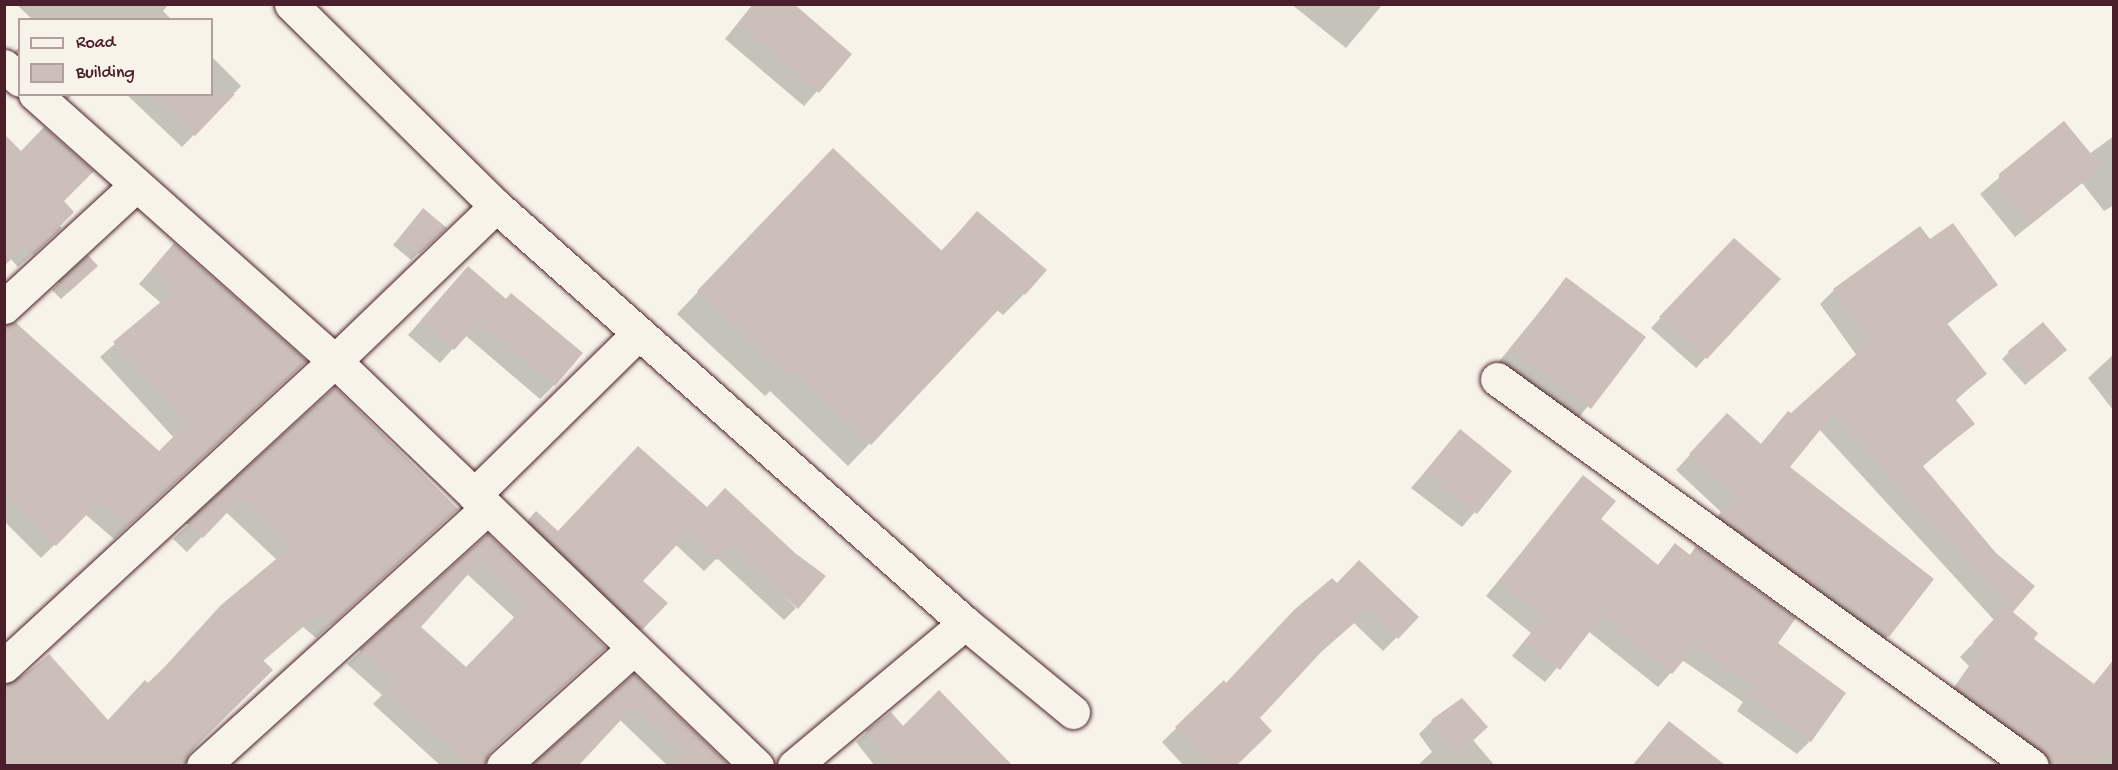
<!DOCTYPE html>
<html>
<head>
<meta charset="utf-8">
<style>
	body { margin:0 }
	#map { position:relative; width:2118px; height:770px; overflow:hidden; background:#f7f3e8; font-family:"Gochi Hand",sans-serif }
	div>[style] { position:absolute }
	.shadow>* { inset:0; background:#0003 }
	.building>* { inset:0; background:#ccbfb9 }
	.roads { filter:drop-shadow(0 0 2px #4a1f2b) drop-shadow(0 0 2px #4a1f2b) }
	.minor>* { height:33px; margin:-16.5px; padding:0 16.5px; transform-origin:16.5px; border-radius:16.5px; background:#f7f3e8 }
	span { translate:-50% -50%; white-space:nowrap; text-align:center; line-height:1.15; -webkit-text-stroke:6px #f7f3e8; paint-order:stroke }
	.frame { position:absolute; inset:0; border:6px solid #4a1f2b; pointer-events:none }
	.legend { position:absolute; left:18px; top:18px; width:195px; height:78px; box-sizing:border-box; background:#f7f3e8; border:2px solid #b29e9c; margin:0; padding:8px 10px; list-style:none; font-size:18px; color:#4a1f2b }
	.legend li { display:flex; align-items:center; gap:12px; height:30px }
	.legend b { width:30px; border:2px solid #b29e9c }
</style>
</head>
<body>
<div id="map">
	<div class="shadow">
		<i style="clip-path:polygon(16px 4px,169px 4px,163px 11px,172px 20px,33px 20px)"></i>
		<i style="clip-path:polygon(753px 4px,792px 4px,850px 54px,804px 106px,725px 39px)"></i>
		<i style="clip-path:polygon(1291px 4px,1383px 4px,1346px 48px)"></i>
		<i style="clip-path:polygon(20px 46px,20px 74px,6px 61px)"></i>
		<i style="clip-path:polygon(212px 57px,241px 86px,182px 147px,126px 94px,212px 94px)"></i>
		<i style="clip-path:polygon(40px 94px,73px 94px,57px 111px)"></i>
		<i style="clip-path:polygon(2064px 123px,2089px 154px,2114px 136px,2114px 205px,2104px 211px,2082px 183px,2015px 237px,1980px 194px)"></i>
		<i style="clip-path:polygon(812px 171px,941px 251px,977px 213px,1024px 294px,1003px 315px,997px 310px,848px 466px,770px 391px,765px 396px,677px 314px)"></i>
		<i style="clip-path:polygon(62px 201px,46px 242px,18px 267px,10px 258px)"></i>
		<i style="clip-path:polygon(417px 217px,444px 228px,411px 260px,393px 245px)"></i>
		<i style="clip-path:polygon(1930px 242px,1996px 285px,1946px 325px,1985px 374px,1955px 401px,1973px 424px,1922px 467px,1995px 554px,2011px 612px,2032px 639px,2093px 685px,2105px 673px,2114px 679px,2114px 766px,2029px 766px,1943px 703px,1969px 666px,1960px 657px,1995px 621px,1819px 429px,1788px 467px,1888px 636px,1874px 651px,1706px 532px,1721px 512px,1676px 470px,1713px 430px,1760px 445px,1788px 413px,1791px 415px,1857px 356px,1820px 304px,1834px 290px)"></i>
		<i style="clip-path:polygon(1724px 249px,1779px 279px,1696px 368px,1651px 328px)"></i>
		<i style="clip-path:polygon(161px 259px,291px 375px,114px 539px,85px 514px,41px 558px,4px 521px,4px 325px,159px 453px,174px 438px,100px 357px,161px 303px,139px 284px)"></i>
		<i style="clip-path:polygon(468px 268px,554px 385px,540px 399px,465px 335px,440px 363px,408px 335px)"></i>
		<i style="clip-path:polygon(89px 273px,61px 299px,52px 290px,59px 283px)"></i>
		<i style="clip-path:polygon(1566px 279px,1644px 338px,1570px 428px,1493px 369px)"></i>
		<i style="clip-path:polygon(2009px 352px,2058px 356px,2025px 385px,2002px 359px)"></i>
		<i style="clip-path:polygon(2114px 354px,2114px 411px,2088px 378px)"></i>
		<i style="clip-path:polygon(335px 389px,456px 509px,316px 638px,303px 627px,262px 662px,180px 766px,4px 766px,4px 684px,9px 686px,48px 656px,108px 721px,277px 560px,226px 512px,187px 552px,173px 539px)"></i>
		<i style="clip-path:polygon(1460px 431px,1510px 471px,1462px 527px,1411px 488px)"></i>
		<i style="clip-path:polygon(638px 448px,796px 608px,784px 620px,717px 558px,704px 571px,675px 544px,640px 581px,641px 629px,629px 641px,517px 533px,536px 513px,557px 533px)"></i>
		<i style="clip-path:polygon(1583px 477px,1599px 519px,1657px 566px,1676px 545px,1689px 556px,1696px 548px,1776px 644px,1810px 741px,1797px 754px,1737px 711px,1743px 702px,1682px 660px,1658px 687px,1588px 631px,1545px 682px,1512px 656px,1531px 633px,1486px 596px)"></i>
		<i style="clip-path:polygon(evenodd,488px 536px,604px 648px,488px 753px,484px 766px,441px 766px,373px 704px,382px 695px,347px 664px,488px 536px,467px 574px,515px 618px,466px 669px,419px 627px,467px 574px)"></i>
		<i style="clip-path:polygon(1336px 585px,1417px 617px,1383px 651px,1354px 623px,1312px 660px,1258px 718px,1270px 731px,1235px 766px,1184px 766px,1162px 742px,1224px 682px,1226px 685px)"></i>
		<i style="clip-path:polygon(634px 676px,727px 766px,668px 766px,619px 719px,577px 766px,534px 766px)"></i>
		<i style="clip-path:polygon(939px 692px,1010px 766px,875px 766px,856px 742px,867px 732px,902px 728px)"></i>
		<i style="clip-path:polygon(1432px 721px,1473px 740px,1495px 766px,1417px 766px,1432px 752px,1419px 734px)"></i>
		<i style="clip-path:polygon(1669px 723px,1725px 766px,1632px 766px)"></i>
	</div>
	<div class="building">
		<i style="clip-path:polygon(754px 4px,794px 4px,852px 54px,819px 93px,738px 24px)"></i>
		<i style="clip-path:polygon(151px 94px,235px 94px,195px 136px)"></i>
		<i style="clip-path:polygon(2064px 121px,2102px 167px,2030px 225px,1999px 187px,1999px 174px)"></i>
		<i style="clip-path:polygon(44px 127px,94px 171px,64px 201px,74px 212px,60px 226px,62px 228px,33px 255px,25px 246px,4px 266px,4px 134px,21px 151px)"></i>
		<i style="clip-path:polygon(833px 148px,942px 251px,977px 211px,1047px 270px,1025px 295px,1018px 289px,871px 445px,792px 371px,787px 376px,697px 291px)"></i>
		<i style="clip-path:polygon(423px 208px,447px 228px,419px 254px,399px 238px)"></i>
		<i style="clip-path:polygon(1953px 223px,1998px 285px,1946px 322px,1987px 374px,1955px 399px,1975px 424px,1922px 465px,1996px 553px,2035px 586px,2013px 612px,2038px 633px,2034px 639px,2094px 684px,2114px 659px,2114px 743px,2096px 765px,2055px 765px,2043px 751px,1956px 688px,1983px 650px,1973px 642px,2006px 606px,2010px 609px,1833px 414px,1790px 467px,1934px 579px,1889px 637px,1820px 584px,1817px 588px,1719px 517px,1735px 496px,1689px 454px,1727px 413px,1761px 444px,1788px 411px,1791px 413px,1871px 341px,1833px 289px,1920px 226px,1930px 239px)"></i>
		<i style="clip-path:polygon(1734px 238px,1781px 279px,1707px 359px,1659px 317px)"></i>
		<i style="clip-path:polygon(174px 243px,307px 361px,128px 526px,100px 501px,56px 546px,4px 494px,4px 325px,15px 322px,159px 451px,187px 423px,113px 342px,175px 290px,152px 269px)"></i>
		<i style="clip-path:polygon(88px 255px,98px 266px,68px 293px,58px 282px)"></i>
		<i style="clip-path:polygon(468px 266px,506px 299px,511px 293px,583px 353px,555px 386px,479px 322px,454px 350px,421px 320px)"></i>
		<i style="clip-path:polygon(1566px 277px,1646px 337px,1591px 409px,1512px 349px)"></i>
		<i style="clip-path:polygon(2043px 322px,2067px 350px,2032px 379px,2008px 351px)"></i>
		<i style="clip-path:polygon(335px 387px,458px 509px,331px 625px,318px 613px,263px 660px,273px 670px,190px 752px,185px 765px,4px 765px,4px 684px,28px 673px,49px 654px,108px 720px,145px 680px,149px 684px,221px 605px,292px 546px,241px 498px,203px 538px,186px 523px)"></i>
		<i style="clip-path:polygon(1460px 429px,1512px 471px,1477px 514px,1424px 473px)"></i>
		<i style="clip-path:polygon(638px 446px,707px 507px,725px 488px,795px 553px,826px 576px,798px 609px,730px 546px,717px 560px,688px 533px,643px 581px,668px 603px,642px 630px,528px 520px,536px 511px,558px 531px)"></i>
		<i style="clip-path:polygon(1583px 475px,1616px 501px,1601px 519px,1658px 565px,1675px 543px,1690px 555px,1696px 546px,1796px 618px,1778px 643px,1846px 693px,1811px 742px,1749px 697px,1756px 688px,1695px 647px,1672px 674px,1601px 617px,1560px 670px,1524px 642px,1543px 618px,1498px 582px)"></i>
		<i style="clip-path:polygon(evenodd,488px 534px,606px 648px,490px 752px,485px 765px,469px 765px,385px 690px,394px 681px,359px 650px,488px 534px,480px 561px,527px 604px,466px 667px,421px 627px,480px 561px)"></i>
		<i style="clip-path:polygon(1359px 560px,1419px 617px,1398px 639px,1369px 610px,1323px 650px,1260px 718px,1272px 731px,1237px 765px,1212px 765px,1175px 727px,1224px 680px,1226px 683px,1294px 610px,1332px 578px,1337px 583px)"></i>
		<i style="clip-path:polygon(634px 674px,729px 765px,668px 765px,681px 751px,633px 707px,579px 765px,532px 765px)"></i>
		<i style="clip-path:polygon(939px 690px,1012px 765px,894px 765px,866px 731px,891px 712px,903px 726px)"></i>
		<i style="clip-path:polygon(1462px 698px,1488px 727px,1456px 756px,1431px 720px)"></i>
		<i style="clip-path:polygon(1669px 721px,1725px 765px,1633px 765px)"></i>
	</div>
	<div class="roads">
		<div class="minor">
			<i style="left:291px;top:4px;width:288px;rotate:44.6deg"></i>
			<i style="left:496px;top:206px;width:628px;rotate:41.64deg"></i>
			<i style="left:965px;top:623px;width:140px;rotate:39.5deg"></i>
			<i style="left:4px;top:66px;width:21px;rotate:41deg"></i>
			<i style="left:35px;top:94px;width:402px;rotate:41.7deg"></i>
			<i style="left:335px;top:361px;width:585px;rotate:43.82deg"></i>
			<i style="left:4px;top:307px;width:178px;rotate:-42.7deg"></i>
			<i style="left:1497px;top:379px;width:660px;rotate:35.88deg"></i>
			<i style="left:474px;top:495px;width:230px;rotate:-44.5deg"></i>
			<i style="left:4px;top:666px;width:450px;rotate:-42.7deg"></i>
			<i style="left:335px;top:361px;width:223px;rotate:-43.9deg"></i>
			<i style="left:203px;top:766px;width:384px;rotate:-42.2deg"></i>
			<i style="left:503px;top:766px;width:176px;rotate:-42deg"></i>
			<i style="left:794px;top:766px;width:223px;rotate:-39.9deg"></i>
		</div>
	</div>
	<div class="frame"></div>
	<ul class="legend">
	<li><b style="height:8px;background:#f7f3e8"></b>Road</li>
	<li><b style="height:16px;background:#ccbfb9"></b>Building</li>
	</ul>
</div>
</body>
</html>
